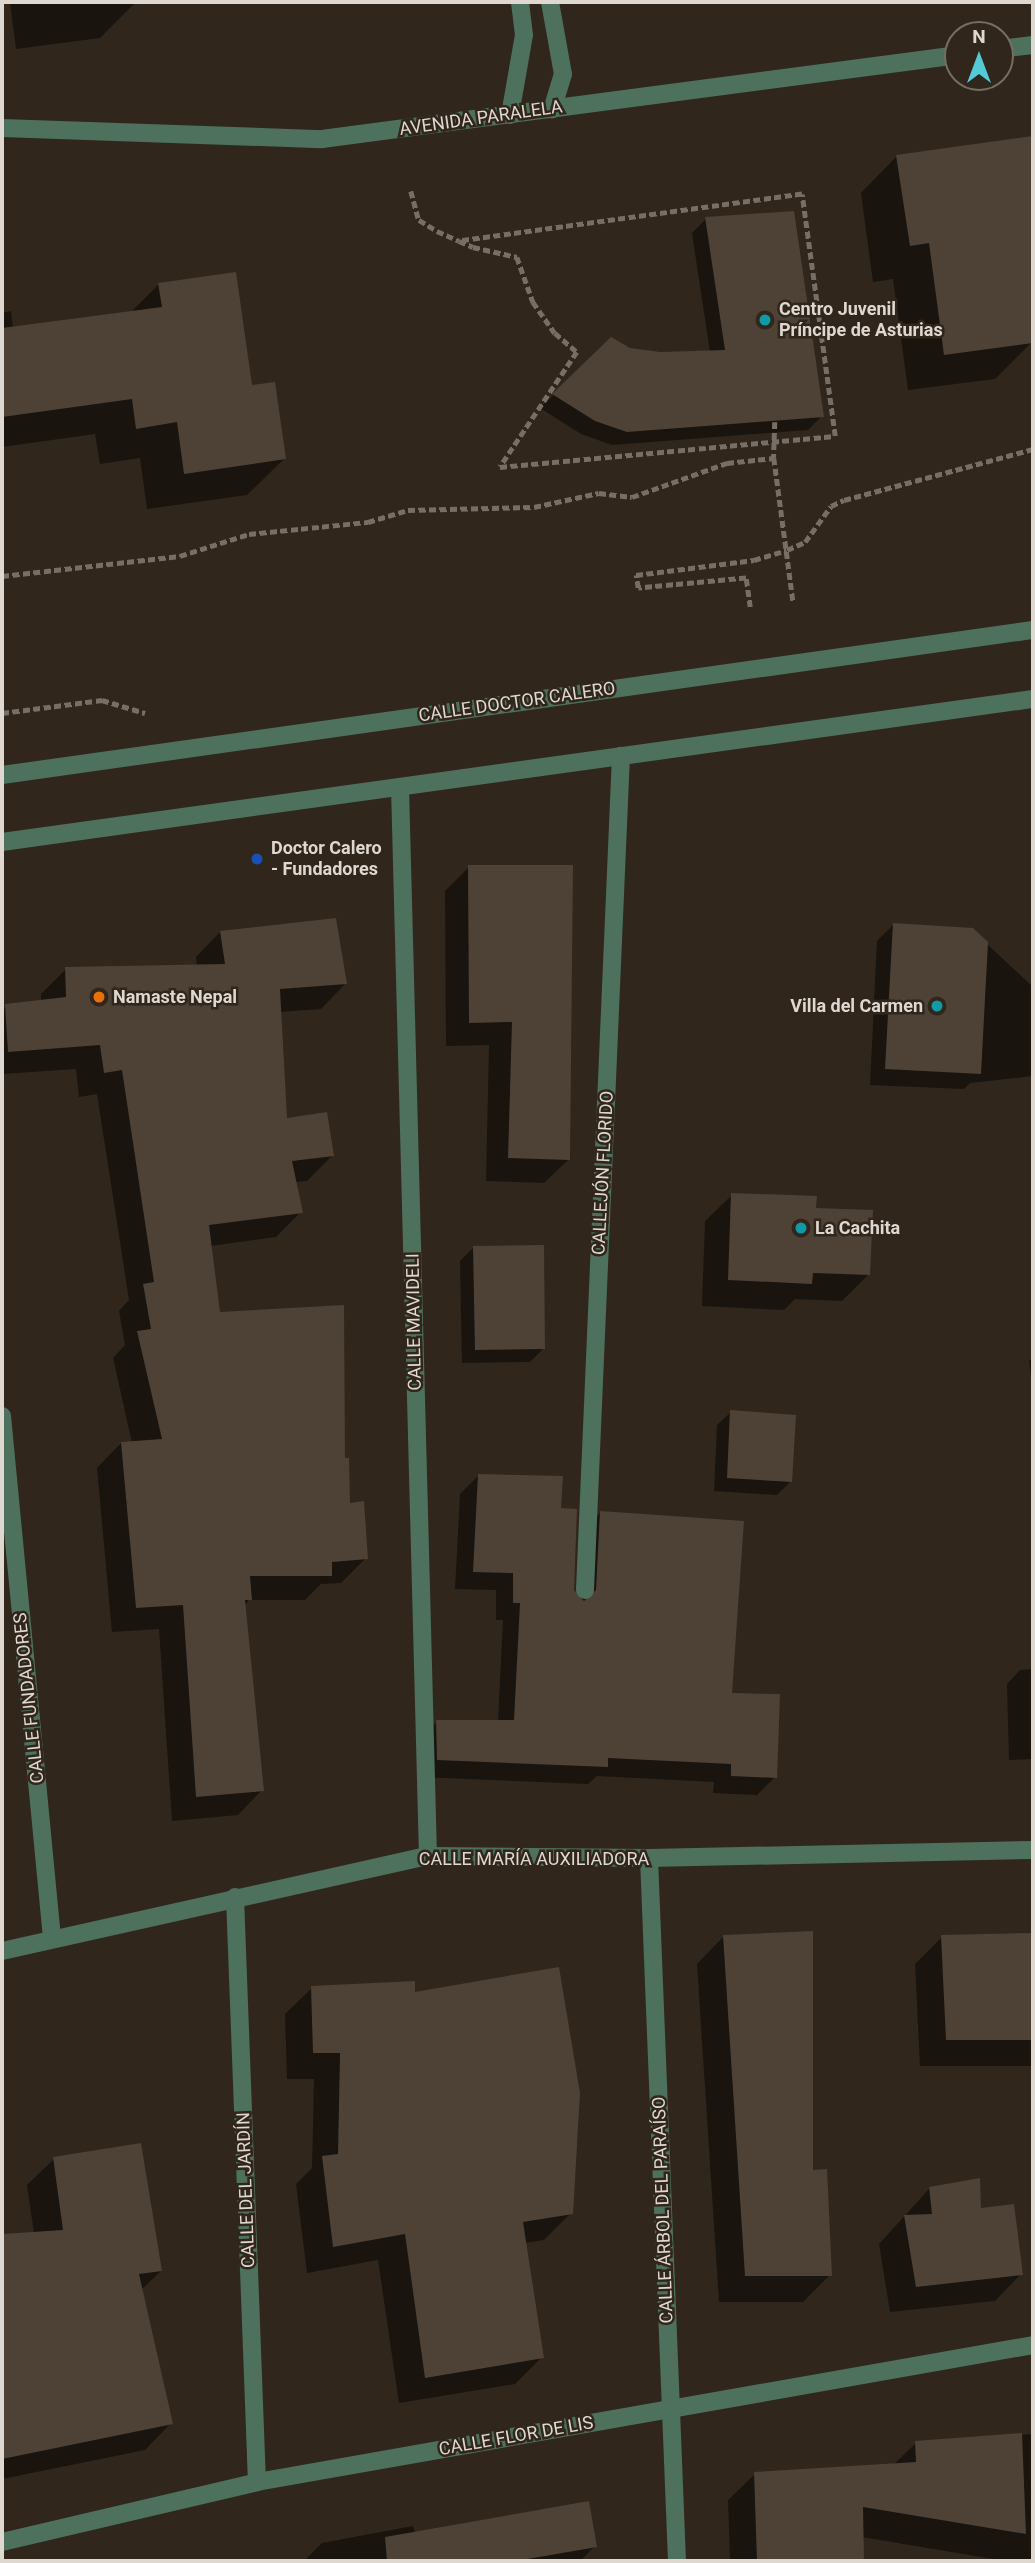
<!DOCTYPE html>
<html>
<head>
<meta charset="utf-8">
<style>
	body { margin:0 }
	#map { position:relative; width:1035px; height:2563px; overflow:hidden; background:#30261b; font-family:Roboto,sans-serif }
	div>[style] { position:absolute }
	.shadow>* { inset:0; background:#0007 }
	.building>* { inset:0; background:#4e4237 }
	.path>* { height:4.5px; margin-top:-2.25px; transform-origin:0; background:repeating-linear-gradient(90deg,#776e65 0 7px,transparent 0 10.5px) }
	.minor>* { height:18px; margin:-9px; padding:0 9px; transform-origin:9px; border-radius:9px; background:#4d715d }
	.dots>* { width:19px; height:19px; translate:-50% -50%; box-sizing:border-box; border:4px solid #30261b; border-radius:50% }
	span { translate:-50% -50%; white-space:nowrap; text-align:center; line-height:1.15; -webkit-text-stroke:5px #30261b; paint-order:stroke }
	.street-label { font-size:18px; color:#dfd8d1 }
	.poi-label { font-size:18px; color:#dfd8d1; font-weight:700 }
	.left { translate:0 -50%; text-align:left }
	.right { translate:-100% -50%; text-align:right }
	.frame { position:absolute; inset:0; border:4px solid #dfd8d1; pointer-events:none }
	.north { position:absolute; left:944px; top:21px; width:70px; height:70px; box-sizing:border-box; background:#30261b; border:2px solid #766d64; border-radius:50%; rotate:0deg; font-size:19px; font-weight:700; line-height:28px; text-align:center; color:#dfd8d1 }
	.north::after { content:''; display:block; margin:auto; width:24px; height:32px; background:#52cbd7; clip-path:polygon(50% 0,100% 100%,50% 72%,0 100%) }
</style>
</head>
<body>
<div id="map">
	<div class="shadow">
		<i style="clip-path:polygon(10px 2px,136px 2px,100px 38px,16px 49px)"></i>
		<i style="clip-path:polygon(1033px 137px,1032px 342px,995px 379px,908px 390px,893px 279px,873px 282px,861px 193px,897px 156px)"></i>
		<i style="clip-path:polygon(706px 219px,822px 416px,808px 430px,612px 445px,581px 434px,540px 408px,611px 340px,630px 350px,659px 353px,710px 352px,692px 233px)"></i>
		<i style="clip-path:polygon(159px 284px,250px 387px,284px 459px,247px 495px,147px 509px,140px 458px,100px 464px,95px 434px,2px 447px,2px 313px,11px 311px,13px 329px,130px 313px)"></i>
		<i style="clip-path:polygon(469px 867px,568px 1160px,544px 1183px,486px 1181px,489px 1045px,446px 1046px,445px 891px)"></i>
		<i style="clip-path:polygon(893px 925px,972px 930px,1033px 987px,1033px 1076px,970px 1083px,964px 1089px,870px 1085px,877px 941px)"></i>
		<i style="clip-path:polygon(220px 932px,345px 984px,321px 1009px,279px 1012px,286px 1120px,332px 1156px,307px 1181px,295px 1182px,301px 1212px,276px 1237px,210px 1246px,219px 1314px,343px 1460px,348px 1505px,366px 1558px,341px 1583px,321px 1584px,305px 1600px,249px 1600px,244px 1606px,262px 1790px,238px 1815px,172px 1821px,159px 1629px,112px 1632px,97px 1468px,121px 1443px,132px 1443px,113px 1358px,125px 1345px,119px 1311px,129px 1300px,97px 1094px,79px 1097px,76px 1069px,2px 1074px,2px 1009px,41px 1001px,41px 994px,66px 969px,197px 966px,196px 957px)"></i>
		<i style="clip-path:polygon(732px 1195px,815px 1210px,868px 1275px,842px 1301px,795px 1299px,784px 1310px,702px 1306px,705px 1221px)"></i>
		<i style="clip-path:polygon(474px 1247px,543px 1349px,530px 1362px,462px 1363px,460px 1261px)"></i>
		<i style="clip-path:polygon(1033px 1357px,1033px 1392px,1029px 1361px)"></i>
		<i style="clip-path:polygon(731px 1412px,791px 1481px,777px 1495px,714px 1491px,717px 1425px)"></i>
		<i style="clip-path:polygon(478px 1476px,559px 1510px,572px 1590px,580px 1599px,582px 1531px,600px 1513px,730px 1695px,775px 1777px,757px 1795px,713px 1793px,714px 1782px,597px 1776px,588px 1784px,420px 1777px,419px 1740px,437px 1722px,498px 1722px,503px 1620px,496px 1620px,496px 1590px,455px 1589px,460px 1494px)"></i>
		<i style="clip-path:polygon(1033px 1669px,1033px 1759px,1009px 1760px,1007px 1684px,1020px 1670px)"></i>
		<i style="clip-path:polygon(1033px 1935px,1033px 2066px,920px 2066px,915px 1964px,942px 1937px)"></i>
		<i style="clip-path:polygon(723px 1937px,811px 2172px,830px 2275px,803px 2302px,719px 2302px,697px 1964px)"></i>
		<i style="clip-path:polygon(312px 1988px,413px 1994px,571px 2213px,544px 2240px,524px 2243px,542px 2357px,515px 2384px,399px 2403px,378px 2260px,307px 2273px,296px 2184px,312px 2168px,314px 2079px,287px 2079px,285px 2014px)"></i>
		<i style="clip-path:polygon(54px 2159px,161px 2271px,141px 2290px,171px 2423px,145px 2450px,2px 2479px,2px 2235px,34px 2233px,27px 2185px)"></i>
		<i style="clip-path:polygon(930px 2188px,979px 2210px,1021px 2274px,995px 2301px,890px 2312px,879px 2244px)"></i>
		<i style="clip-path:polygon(1033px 2434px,1033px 2561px,1005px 2561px,862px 2537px,863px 2561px,730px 2561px,728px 2500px,755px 2474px,893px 2465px,916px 2443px)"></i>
		<i style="clip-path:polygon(413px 2526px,415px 2534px,595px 2546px,580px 2561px,304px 2561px,322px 2543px)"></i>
	</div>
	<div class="building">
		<i style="clip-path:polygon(1033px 136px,1033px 343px,944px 355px,929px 243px,910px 246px,896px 155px)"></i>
		<i style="clip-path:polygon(794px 211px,824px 417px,627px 432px,595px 421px,552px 394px,611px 337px,630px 348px,660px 352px,725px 350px,705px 217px)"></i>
		<i style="clip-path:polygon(236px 272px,252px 385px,275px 382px,286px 459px,184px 474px,177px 422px,136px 429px,132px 399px,2px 417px,2px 328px,162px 307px,158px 283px)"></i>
		<i style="clip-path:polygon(468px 865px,573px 865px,570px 1160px,508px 1158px,512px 1022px,469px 1023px)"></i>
		<i style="clip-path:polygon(336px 918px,347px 984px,280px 989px,287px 1118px,327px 1112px,334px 1156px,292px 1161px,303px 1213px,209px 1225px,220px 1312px,344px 1305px,345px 1458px,349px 1458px,350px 1503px,364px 1501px,368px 1559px,332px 1562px,332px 1576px,250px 1576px,252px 1600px,245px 1600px,264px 1791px,196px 1797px,183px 1605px,136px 1608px,121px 1442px,162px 1439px,137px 1331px,151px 1329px,143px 1284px,154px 1282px,122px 1070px,104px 1073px,100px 1045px,8px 1052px,5px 1004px,66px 997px,65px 967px,225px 964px,220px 931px)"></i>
		<i style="clip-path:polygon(893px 923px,973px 928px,988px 942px,981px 1074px,885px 1069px)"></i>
		<i style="clip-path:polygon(731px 1193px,817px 1196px,816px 1208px,873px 1210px,870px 1275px,813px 1273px,812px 1284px,728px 1280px)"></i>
		<i style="clip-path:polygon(544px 1245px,545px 1349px,475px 1350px,473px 1246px)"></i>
		<i style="clip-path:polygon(730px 1410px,796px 1415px,792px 1482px,727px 1478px)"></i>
		<i style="clip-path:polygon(478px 1474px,563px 1476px,561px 1508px,577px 1509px,574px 1590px,584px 1601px,596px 1590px,600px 1511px,744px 1521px,732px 1693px,780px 1694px,777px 1778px,731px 1776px,731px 1764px,608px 1758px,608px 1767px,437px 1760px,436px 1720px,514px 1720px,520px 1603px,513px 1603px,513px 1573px,473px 1572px)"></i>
		<i style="clip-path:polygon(813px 1931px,813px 2170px,827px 2169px,832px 2276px,745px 2276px,723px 1935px)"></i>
		<i style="clip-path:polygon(1033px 1933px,1033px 2040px,946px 2040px,941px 1935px)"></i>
		<i style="clip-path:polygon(559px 1967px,580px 2093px,573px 2214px,523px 2222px,544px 2358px,425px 2378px,405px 2234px,333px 2247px,322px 2156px,338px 2154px,340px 2053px,313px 2053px,311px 1986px,415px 1981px,415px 1992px)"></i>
		<i style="clip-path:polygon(141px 2143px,162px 2271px,139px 2274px,173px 2424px,2px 2459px,2px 2234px,63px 2230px,53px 2157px)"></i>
		<i style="clip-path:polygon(980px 2178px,981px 2208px,1014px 2204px,1023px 2275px,916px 2287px,904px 2215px,932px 2214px,929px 2187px)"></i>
		<i style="clip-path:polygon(1022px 2433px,1026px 2534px,863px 2507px,864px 2561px,757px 2561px,754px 2472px,916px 2462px,915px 2441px)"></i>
		<i style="clip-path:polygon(589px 2501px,597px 2547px,516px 2561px,387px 2561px,385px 2537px)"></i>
	</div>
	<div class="path">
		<i style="left:411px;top:191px;width:30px;rotate:75deg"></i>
		<i style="left:419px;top:220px;width:21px;rotate:31deg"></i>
		<i style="left:437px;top:231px;width:24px;rotate:24deg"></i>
		<i style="left:459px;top:241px;width:15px;rotate:23deg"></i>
		<i style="left:473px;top:247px;width:45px;rotate:12.8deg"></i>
		<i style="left:517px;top:257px;width:48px;rotate:70.4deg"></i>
		<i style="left:533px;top:302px;width:38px;rotate:55deg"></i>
		<i style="left:555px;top:333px;width:29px;rotate:41deg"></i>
		<i style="left:577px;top:352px;width:138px;rotate:123.8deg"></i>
		<i style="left:500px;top:467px;width:336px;rotate:-5.3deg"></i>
		<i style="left:835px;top:436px;width:244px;rotate:-97.8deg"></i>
		<i style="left:802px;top:194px;width:346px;rotate:172.2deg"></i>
		<i style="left:775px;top:422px;width:36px;rotate:92deg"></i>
		<i style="left:774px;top:458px;width:144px;rotate:82.4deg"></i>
		<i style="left:2px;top:576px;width:179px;rotate:-6.4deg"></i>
		<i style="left:180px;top:556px;width:72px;rotate:-17.7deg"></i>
		<i style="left:249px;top:534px;width:120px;rotate:-5.8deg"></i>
		<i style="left:368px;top:522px;width:42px;rotate:-16.7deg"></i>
		<i style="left:408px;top:510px;width:126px;rotate:-1.4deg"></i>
		<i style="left:534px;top:507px;width:66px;rotate:-12.2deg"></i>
		<i style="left:599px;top:493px;width:33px;rotate:7deg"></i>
		<i style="left:632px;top:497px;width:101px;rotate:-19.7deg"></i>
		<i style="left:727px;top:463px;width:47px;rotate:-6.1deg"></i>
		<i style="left:750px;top:607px;width:29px;rotate:-98deg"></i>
		<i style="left:746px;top:578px;width:108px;rotate:174.7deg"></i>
		<i style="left:638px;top:588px;width:13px;rotate:-99deg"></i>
		<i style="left:636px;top:575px;width:119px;rotate:-7.2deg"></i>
		<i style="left:754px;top:560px;width:34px;rotate:-17deg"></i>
		<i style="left:787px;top:550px;width:20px;rotate:-24deg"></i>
		<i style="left:805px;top:542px;width:44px;rotate:-54.2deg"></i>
		<i style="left:831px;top:506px;width:14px;rotate:-25deg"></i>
		<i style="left:844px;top:500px;width:196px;rotate:-15.1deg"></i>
		<i style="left:2px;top:713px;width:101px;rotate:-7.4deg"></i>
		<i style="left:102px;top:700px;width:45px;rotate:16.8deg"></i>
	</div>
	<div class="minor">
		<i style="left:550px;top:2px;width:73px;rotate:79.8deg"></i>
		<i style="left:563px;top:74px;width:37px;rotate:107deg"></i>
		<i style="left:1000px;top:49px;width:33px;rotate:-7deg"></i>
		<i style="left:510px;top:115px;width:81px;rotate:-80.1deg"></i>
		<i style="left:524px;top:35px;width:33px;rotate:-97deg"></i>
		<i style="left:2px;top:128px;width:320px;rotate:2deg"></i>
		<i style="left:322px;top:139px;width:642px;rotate:-7.52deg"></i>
		<i style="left:2px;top:775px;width:1041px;rotate:-8.01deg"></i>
		<i style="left:400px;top:787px;width:1069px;rotate:88.5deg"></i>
		<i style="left:2px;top:842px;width:1041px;rotate:-7.9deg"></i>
		<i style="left:2px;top:1416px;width:524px;rotate:84.53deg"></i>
		<i style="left:585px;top:1590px;width:835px;rotate:-87.53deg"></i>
		<i style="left:649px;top:1858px;width:704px;rotate:87.72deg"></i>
		<i style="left:235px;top:1897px;width:585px;rotate:87.85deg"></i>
		<i style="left:2px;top:1951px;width:436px;rotate:-12.6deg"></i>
		<i style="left:428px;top:1856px;width:221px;rotate:0.5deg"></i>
		<i style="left:649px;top:1858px;width:384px;rotate:-1.2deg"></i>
		<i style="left:2px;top:2542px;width:262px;rotate:-13.2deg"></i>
		<i style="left:257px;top:2482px;width:788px;rotate:-10.01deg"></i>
	</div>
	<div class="dots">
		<i style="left:765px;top:320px;background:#0f9aa8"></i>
		<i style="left:257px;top:859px;background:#1a4fb4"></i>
		<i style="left:99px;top:997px;background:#e8710a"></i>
		<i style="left:937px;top:1006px;background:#0f9aa8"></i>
		<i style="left:801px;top:1228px;background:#0f9aa8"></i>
	</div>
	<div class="street-label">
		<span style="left:481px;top:118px;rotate:-8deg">AVENIDA PARALELA</span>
		<span style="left:517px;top:702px;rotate:-8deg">CALLE DOCTOR CALERO</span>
		<span style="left:603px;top:1173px;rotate:-87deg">CALLEJÓN FLORIDO</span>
		<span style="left:414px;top:1322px;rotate:-91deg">CALLE MAVIDELI</span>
		<span style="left:29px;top:1698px;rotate:-96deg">CALLE FUNDADORES</span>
		<span style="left:534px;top:1859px">CALLE MARÍA AUXILIADORA</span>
		<span style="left:246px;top:2190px;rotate:-92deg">CALLE DEL JARDÍN</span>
		<span style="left:663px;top:2210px;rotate:-92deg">CALLE ÁRBOL DEL PARAÍSO</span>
		<span style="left:516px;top:2436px;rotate:-10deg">CALLE FLOR DE LIS</span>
	</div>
	<div class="poi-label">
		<span class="left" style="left:779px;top:320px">Centro Juvenil<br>Príncipe de Asturias</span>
		<span class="left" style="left:271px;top:859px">Doctor Calero<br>- Fundadores</span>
		<span class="left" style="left:113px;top:997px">Namaste Nepal</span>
		<span class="right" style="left:923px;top:1006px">Villa del Carmen</span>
		<span class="left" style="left:815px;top:1228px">La Cachita</span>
	</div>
	<div class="frame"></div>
	<div class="north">N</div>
</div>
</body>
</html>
